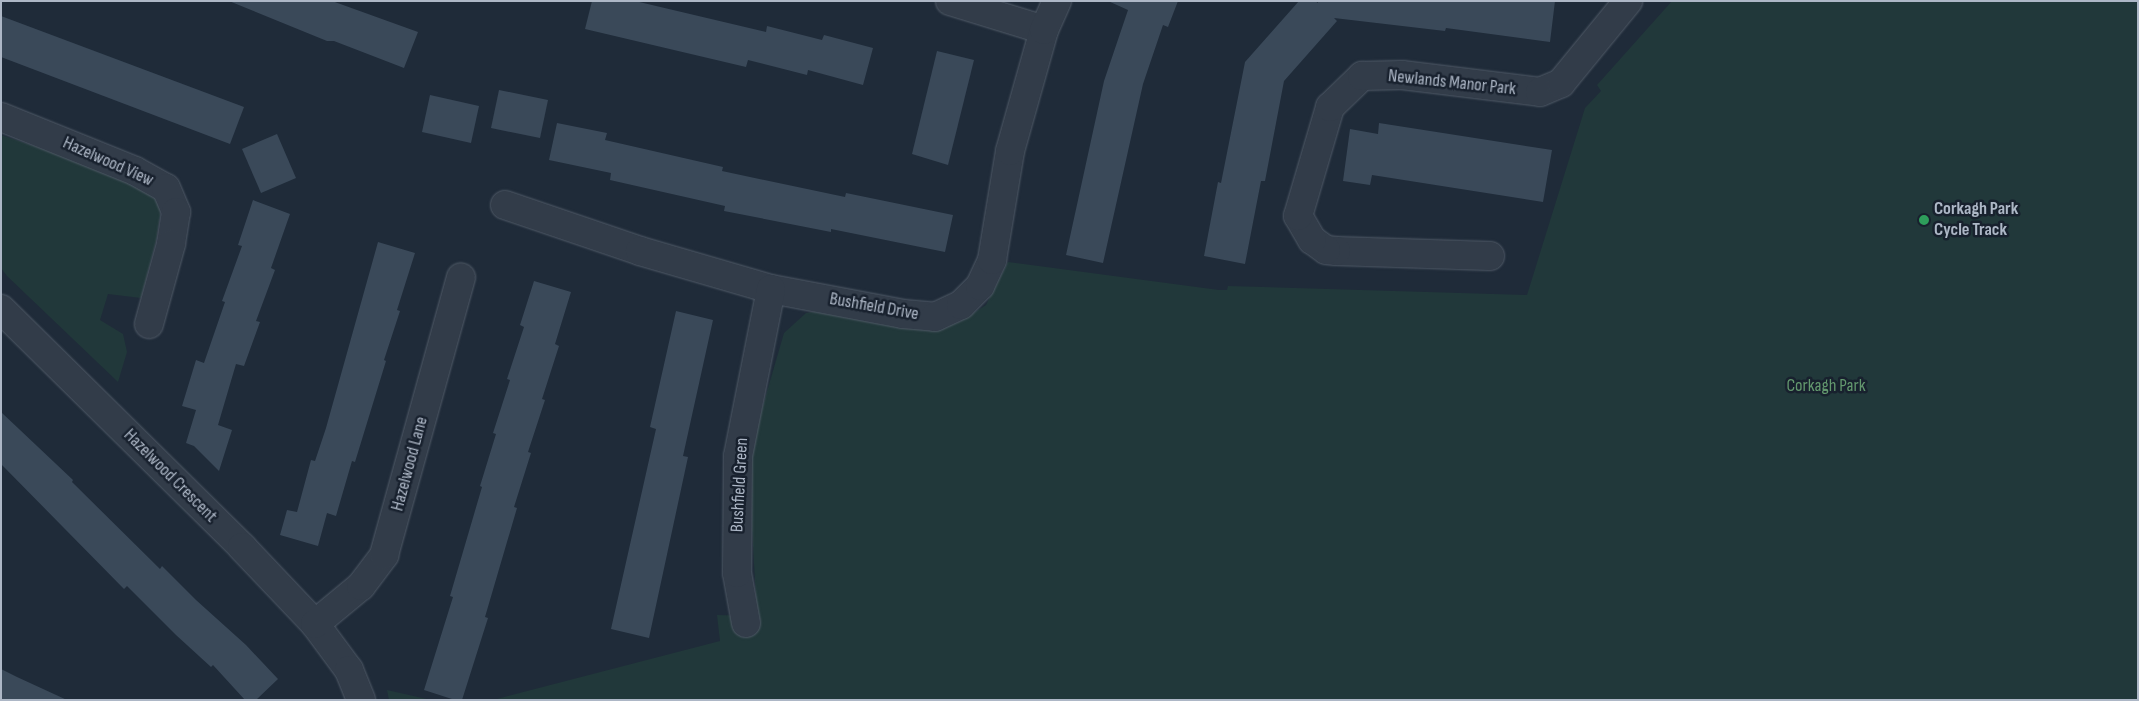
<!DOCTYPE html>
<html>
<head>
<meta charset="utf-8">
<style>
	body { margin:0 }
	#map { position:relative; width:2139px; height:701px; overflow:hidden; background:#1f2b39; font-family:"Sofia Sans Condensed",sans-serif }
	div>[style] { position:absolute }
	.green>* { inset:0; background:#21383a }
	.building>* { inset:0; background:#3a4959 }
	.roads { filter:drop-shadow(0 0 1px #505a67) drop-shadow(0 0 1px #505a67) }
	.minor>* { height:28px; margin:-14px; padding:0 14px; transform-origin:14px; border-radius:14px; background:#323c49 }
	.dots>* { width:14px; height:14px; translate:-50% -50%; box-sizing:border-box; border:2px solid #18212e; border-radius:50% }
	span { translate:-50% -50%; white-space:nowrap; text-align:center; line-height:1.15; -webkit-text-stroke:5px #18212e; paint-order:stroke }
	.street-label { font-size:18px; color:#adb7c6 }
	.poi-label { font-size:18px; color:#adb7c6; font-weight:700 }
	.left { translate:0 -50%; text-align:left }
	.park-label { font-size:18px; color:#63986e }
	.frame { position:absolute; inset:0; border:2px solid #adb7c6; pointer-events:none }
</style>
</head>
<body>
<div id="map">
	<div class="green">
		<i style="clip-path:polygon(1672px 1px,2138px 1px,2138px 700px,493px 700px,720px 641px,717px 615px,757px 616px,748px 457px,784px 333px,806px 313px,820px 311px,925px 330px,959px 322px,986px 305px,1008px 262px,1219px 290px,1227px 290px,1228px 286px,1527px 295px,1585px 108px,1601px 91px,1597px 85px)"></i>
		<i style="clip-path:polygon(1px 135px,142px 182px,160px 192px,160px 217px,156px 241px,141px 298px,108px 294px,100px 320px,123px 334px,127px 352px,118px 382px,7px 276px,1px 268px)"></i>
		<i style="clip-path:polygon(387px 690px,431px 700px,389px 700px)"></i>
	</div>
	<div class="building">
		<i style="clip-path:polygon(229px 1px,332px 1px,418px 32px,404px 68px,334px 41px,327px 41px)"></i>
		<i style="clip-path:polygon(592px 1px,635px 1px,766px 32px,767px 26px,822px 40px,824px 35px,873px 48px,863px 85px,808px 70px,807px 75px,748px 60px,746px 67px,585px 29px)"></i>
		<i style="clip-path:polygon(1108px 1px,1178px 1px,1168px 27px,1163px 25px,1143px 84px,1103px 263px,1066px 255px,1104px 81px,1128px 10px)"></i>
		<i style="clip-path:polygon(1299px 1px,1315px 1px,1318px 3px,1318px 1px,1555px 1px,1550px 42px,1446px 28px,1445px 31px,1334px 18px,1337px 21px,1284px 81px,1265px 181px,1261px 181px,1245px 264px,1204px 256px,1218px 182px,1221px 183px,1245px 62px)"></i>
		<i style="clip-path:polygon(1px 16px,244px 107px,230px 144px,1px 57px)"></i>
		<i style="clip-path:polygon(937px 51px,974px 60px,948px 165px,912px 154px)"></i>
		<i style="clip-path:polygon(499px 90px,548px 100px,540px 138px,491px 128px)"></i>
		<i style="clip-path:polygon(430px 95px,479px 106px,471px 143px,422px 132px)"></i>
		<i style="clip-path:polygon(557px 123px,607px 133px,605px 140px,723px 167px,722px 171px,845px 197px,846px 193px,953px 215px,945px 252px,831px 229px,831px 232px,724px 211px,725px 206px,610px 180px,611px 173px,549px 160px)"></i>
		<i style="clip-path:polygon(1379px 123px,1552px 150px,1543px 202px,1372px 175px,1370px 185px,1343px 181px,1350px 129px,1378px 134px)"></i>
		<i style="clip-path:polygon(277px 134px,296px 178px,261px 193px,242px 149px)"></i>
		<i style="clip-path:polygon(253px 200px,290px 214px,271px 268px,275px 270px,256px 321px,260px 322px,244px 366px,236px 364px,218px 425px,232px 430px,219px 471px,194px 446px,186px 443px,196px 410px,182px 406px,196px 360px,204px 363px,215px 331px,225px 302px,222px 301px,242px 246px,238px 245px)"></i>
		<i style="clip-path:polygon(378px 242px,415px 253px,397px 310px,400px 311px,384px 360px,386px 361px,355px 462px,352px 461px,336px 516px,327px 513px,318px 546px,280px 535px,287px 510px,297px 512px,311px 460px,315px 461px,326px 428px)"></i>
		<i style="clip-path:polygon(534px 281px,571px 292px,555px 344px,559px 346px,542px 399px,545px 400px,528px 452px,531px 453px,514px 507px,517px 508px,485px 617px,488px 618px,462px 700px,455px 700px,424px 690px,453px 597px,450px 596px,482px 487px,480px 486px,496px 434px,493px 433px,510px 380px,507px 379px,524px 327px,520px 325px)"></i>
		<i style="clip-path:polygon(676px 311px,713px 320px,683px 456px,688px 457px,649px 638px,611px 629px,656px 429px,650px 427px)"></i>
		<i style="clip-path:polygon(1px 412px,73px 480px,72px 482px,160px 569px,162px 566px,196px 600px,246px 645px,278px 679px,256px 700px,245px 700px,213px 665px,211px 667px,176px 635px,127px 586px,124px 589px,1px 464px)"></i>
		<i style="clip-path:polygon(1px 669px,17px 677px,67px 700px,1px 700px)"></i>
	</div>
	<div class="roads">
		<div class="minor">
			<i style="left:950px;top:1px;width:98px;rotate:17.1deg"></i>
			<i style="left:1px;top:117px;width:144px;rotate:21.9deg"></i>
			<i style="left:135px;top:171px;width:35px;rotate:29deg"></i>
			<i style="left:166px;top:188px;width:26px;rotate:67deg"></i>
			<i style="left:176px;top:212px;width:32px;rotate:99deg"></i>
			<i style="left:171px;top:244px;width:83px;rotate:105.4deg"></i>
			<i style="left:505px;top:205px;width:143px;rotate:18.8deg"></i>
			<i style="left:640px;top:251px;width:136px;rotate:16.2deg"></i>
			<i style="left:771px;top:289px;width:134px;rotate:10.7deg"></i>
			<i style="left:903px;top:314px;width:32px;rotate:5deg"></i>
			<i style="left:935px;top:317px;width:29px;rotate:-25deg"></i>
			<i style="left:961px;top:305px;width:27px;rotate:-45deg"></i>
			<i style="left:980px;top:286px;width:29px;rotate:-65deg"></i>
			<i style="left:992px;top:260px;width:110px;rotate:-80.6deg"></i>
			<i style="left:1010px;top:151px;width:126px;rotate:-74.3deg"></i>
			<i style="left:1044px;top:30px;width:32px;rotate:-66deg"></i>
			<i style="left:1490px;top:256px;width:154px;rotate:-178.1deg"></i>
			<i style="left:1336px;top:251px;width:10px;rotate:-174deg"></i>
			<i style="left:1326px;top:250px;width:17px;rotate:-144deg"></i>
			<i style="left:1312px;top:240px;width:28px;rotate:-120deg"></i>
			<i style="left:1298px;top:216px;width:114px;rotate:-73.6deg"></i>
			<i style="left:1330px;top:107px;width:45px;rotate:-44.1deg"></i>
			<i style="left:1362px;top:76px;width:40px;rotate:-1.4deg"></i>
			<i style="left:1402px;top:75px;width:139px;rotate:7deg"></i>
			<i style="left:1540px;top:92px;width:23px;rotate:-23deg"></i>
			<i style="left:1561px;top:83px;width:106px;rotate:-50.7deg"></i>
			<i style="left:1px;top:309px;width:339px;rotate:44.6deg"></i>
			<i style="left:242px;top:547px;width:106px;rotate:46.5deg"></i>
			<i style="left:315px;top:624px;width:57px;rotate:53.5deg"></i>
			<i style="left:349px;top:670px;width:32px;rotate:68deg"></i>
			<i style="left:746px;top:623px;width:51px;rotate:-100.2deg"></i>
			<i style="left:737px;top:573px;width:117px;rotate:-89.5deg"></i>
			<i style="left:738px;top:456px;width:170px;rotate:-78.8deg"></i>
			<i style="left:315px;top:624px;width:60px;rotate:-39.6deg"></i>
			<i style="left:361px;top:586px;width:39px;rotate:-53deg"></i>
			<i style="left:384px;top:555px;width:288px;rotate:-74.5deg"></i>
		</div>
	</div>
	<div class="dots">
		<i style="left:1924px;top:220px;background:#2e9e5b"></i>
	</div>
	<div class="street-label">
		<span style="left:1452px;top:83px;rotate:6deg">Newlands Manor Park</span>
		<span style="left:108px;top:162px;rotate:24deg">Hazelwood View</span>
		<span style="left:874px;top:307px;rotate:10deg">Bushfield Drive</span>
		<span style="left:410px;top:464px;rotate:-75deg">Hazelwood Lane</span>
		<span style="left:170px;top:476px;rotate:45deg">Hazelwood Crescent</span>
		<span style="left:740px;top:485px;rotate:-87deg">Bushfield Green</span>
	</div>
	<div class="poi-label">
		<span class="left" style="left:1934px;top:220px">Corkagh Park<br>Cycle Track</span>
	</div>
	<div class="park-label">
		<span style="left:1826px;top:386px">Corkagh Park</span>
	</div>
	<div class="frame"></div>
</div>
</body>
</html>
